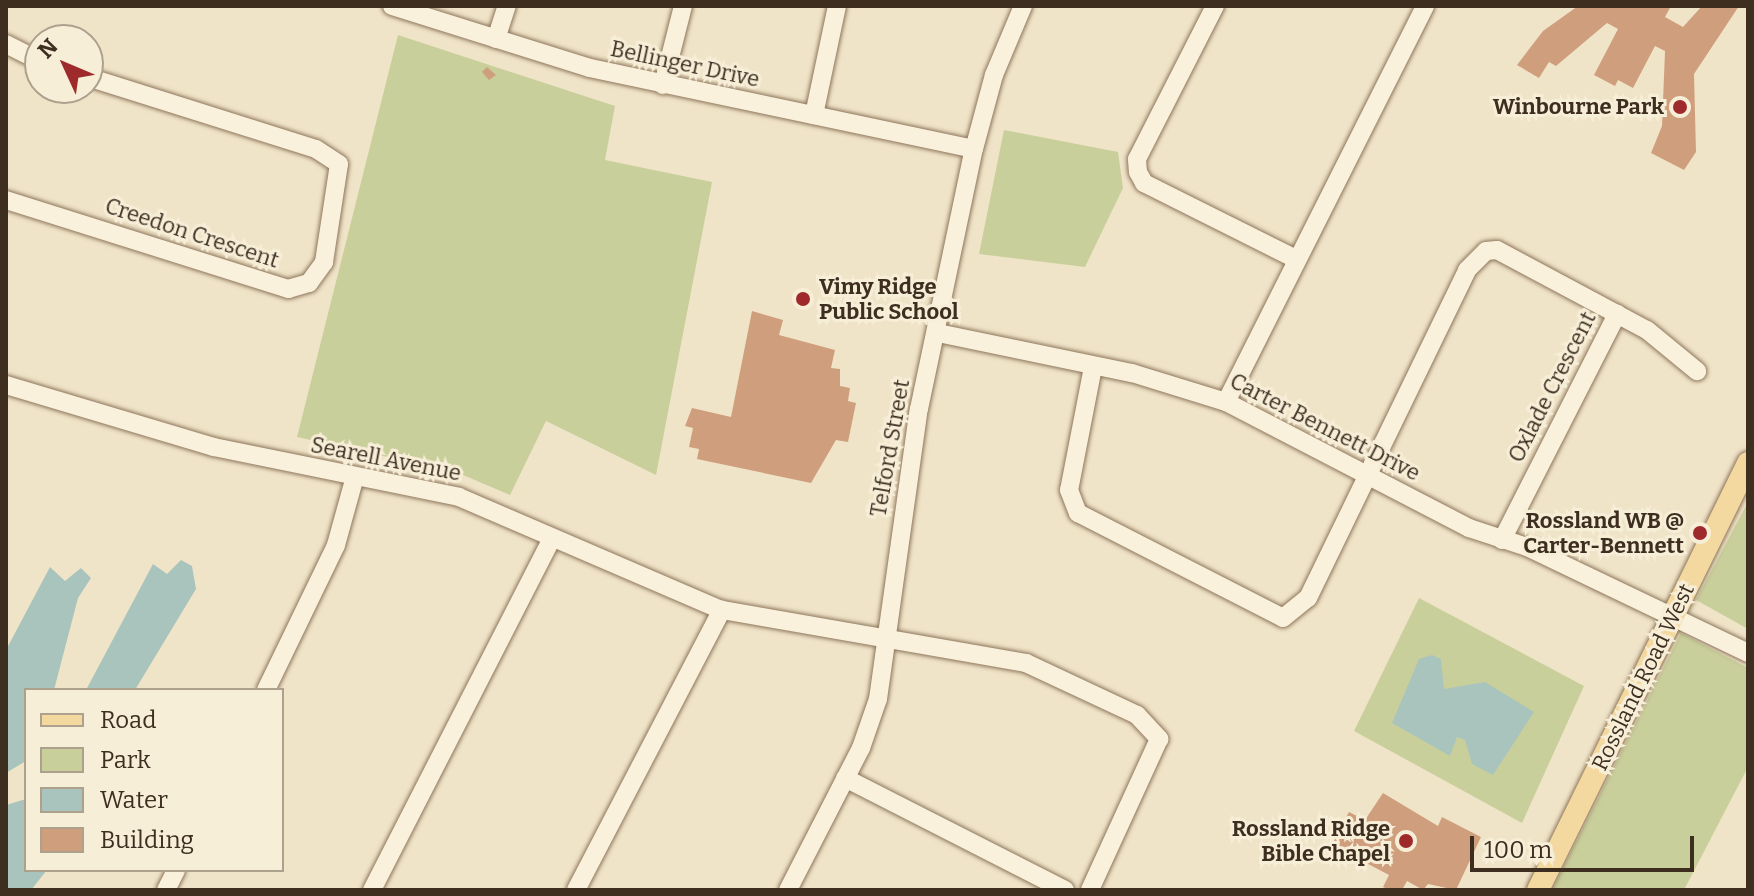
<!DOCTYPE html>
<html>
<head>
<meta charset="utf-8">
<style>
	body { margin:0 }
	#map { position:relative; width:1754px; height:896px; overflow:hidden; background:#f0e4c8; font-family:Bitter,serif }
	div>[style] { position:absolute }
	.green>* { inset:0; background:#c9cf9b }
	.water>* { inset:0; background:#a9c4bc }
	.building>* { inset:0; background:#cf9f7d }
	.roads { filter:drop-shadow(0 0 2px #8d765c) drop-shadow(0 0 2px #8d765c) }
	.minor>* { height:18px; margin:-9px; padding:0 9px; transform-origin:9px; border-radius:9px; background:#faf1dc }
	.major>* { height:22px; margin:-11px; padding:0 11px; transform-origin:11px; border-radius:11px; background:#f3d9a0 }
	.dots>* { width:22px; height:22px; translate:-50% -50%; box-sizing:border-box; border:4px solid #f7eed8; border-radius:50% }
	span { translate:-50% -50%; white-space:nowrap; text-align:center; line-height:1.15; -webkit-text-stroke:6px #f7eed8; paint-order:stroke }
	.street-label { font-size:22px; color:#3d2e20 }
	.poi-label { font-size:22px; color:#3d2e20; font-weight:700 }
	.right { translate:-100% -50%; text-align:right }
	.left { translate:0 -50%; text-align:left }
	.frame { position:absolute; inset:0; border:8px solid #3d2e20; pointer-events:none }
	.legend { position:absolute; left:24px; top:688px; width:260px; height:184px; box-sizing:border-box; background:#f7eed8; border:2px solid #ada18e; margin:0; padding:10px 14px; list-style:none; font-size:24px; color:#3d2e20 }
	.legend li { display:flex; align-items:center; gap:16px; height:40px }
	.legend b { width:40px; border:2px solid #ada18e }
	.north { position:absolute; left:24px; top:24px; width:80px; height:80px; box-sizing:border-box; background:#f7eed8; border:2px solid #ada18e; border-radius:50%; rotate:314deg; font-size:22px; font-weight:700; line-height:32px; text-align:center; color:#3d2e20 }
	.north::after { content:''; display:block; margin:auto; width:28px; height:36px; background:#9e2a2b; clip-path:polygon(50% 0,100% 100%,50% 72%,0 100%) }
	.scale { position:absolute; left:1470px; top:836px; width:224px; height:36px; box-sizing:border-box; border:4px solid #3d2e20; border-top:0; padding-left:10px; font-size:24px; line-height:28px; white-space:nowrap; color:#3d2e20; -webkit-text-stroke:6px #f7eed8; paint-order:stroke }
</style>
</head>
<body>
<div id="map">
	<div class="green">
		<i style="clip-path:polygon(398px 35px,615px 106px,605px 160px,712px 182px,656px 475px,546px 421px,510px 495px,456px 472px,297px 437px)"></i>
		<i style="clip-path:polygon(1004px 130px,1118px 152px,1123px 188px,1085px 267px,979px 254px)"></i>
		<i style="clip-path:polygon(1748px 502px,1748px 629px,1696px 600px)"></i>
		<i style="clip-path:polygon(1419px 598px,1584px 686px,1522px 823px,1354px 731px)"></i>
		<i style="clip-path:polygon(1681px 633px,1748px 668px,1748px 767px,1684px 890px,1552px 890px)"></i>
	</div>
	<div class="water">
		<i style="clip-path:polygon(181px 560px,192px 566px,196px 589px,135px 690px,86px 690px,153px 564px,167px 574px)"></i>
		<i style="clip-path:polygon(50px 567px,65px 581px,81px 568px,91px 578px,78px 598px,54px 690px,26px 690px,26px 761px,6px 773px,6px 650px)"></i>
		<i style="clip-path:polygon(1432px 655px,1441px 659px,1444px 689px,1485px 682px,1534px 712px,1493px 775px,1472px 764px,1465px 740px,1457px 737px,1450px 756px,1392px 723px,1419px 659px)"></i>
		<i style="clip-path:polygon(26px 799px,26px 870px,47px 870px,31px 890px,6px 890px,6px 805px)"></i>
	</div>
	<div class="building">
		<i style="clip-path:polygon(1578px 6px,1671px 6px,1665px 17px,1683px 27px,1702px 6px,1739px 6px,1694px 74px,1696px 152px,1684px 170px,1651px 153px,1662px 126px,1665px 51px,1655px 46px,1633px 88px,1618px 80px,1615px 86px,1594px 75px,1618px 29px,1607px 23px,1556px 66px,1549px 62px,1539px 78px,1517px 65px,1543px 31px)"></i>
		<i style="clip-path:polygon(487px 67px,496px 75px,489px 80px,482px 72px)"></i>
		<i style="clip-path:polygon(752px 311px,783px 320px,779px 335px,835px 350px,831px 368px,840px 369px,840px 386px,850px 388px,848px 401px,856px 403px,848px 442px,836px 440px,811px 483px,697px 459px,699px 449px,689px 447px,693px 428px,685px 426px,692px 408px,731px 417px)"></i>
		<i style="clip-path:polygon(1383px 793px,1438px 826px,1442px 817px,1481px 837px,1456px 890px,1428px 884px,1423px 890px,1407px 881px,1402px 890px,1390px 890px,1383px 887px,1389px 875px,1332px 845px,1349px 812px,1365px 820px)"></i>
	</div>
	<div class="roads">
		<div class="minor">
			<i style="left:392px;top:6px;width:207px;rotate:17.4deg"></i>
			<i style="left:590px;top:68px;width:392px;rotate:11.9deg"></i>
			<i style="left:1215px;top:6px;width:172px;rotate:117deg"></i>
			<i style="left:1137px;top:159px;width:13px;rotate:86deg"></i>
			<i style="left:1138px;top:172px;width:13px;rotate:61deg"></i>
			<i style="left:1144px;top:183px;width:170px;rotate:26.6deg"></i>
			<i style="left:496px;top:39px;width:35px;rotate:-72deg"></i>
			<i style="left:6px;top:44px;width:38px;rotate:27deg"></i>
			<i style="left:663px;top:85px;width:81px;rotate:-75.8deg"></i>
			<i style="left:814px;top:115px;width:111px;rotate:-78.1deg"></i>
			<i style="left:6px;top:200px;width:296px;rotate:17.5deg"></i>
			<i style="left:288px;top:289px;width:22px;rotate:-16deg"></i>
			<i style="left:309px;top:283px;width:26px;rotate:-54deg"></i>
			<i style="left:324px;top:262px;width:99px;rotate:-81.3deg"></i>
			<i style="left:339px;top:164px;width:27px;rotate:-147deg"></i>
			<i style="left:316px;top:149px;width:239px;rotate:-162.5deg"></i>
			<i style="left:938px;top:333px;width:198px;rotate:11.7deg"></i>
			<i style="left:1132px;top:373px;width:98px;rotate:17.1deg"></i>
			<i style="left:1226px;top:402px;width:274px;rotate:27.4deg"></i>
			<i style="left:1469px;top:528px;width:61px;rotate:18.1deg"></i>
			<i style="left:1527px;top:547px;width:245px;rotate:25.6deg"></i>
			<i style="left:1093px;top:367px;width:125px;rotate:101deg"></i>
			<i style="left:1069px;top:490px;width:25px;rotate:69deg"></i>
			<i style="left:1078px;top:513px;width:230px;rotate:27.1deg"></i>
			<i style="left:1283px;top:618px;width:32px;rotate:-39deg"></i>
			<i style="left:1308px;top:598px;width:365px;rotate:-64.1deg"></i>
			<i style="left:1467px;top:270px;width:27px;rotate:-45deg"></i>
			<i style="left:1486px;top:251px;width:11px;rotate:-5deg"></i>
			<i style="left:1497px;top:250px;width:170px;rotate:28.1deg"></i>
			<i style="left:1647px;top:330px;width:65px;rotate:39.4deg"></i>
			<i style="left:6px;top:385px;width:217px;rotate:16.6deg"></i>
			<i style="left:214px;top:447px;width:250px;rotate:11.5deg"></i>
			<i style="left:459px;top:497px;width:286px;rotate:23.3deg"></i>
			<i style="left:722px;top:610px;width:309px;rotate:9.9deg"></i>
			<i style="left:1026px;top:663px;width:123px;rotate:25.1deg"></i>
			<i style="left:1137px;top:715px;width:33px;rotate:47deg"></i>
			<i style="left:1159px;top:739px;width:166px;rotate:114.6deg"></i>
			<i style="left:1226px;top:402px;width:443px;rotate:-63.3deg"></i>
			<i style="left:1502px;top:540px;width:254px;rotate:-63deg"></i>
			<i style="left:266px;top:690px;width:161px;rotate:-64.2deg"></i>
			<i style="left:336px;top:545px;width:67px;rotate:-74.5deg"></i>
			<i style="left:845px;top:778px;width:247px;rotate:27deg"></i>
			<i style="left:166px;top:890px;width:22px;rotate:-63deg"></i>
			<i style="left:372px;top:890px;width:394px;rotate:-62.9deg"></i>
			<i style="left:576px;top:890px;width:316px;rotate:-62.5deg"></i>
			<i style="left:788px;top:890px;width:160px;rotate:-62.8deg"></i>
			<i style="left:861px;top:748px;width:52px;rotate:-70.9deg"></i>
			<i style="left:878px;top:699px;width:293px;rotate:-82deg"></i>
			<i style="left:919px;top:409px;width:266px;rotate:-78.1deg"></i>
			<i style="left:974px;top:149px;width:77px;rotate:-74.9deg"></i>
			<i style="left:994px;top:75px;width:75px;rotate:-67.2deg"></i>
		</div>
		<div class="major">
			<i style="left:1538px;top:890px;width:476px;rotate:-63.8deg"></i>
		</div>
	</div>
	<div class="dots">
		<i style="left:1680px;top:107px;background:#9e2a2b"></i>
		<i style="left:803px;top:299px;background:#9e2a2b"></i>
		<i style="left:1700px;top:533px;background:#9e2a2b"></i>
		<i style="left:1406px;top:841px;background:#9e2a2b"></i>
	</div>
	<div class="street-label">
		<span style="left:685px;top:64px;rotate:12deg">Bellinger Drive</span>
		<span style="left:192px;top:233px;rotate:18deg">Creedon Crescent</span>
		<span style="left:1552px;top:387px;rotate:-63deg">Oxlade Crescent</span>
		<span style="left:1325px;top:427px;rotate:27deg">Carter Bennett Drive</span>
		<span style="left:890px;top:448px;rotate:-80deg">Telford Street</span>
		<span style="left:386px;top:459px;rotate:11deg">Searell Avenue</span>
		<span style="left:1643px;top:677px;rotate:-64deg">Rossland Road West</span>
	</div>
	<div class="poi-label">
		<span class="right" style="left:1664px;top:107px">Winbourne Park</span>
		<span class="left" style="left:819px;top:299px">Vimy Ridge<br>Public School</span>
		<span class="right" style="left:1684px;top:533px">Rossland WB @<br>Carter-Bennett</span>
		<span class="right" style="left:1390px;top:841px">Rossland Ridge<br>Bible Chapel</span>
	</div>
	<div class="frame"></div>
	<ul class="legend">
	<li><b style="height:10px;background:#f3d9a0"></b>Road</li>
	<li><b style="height:22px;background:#c9cf9b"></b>Park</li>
	<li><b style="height:22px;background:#a9c4bc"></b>Water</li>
	<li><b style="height:22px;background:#cf9f7d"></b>Building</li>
	</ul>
	<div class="north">N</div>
	<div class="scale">100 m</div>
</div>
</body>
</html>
